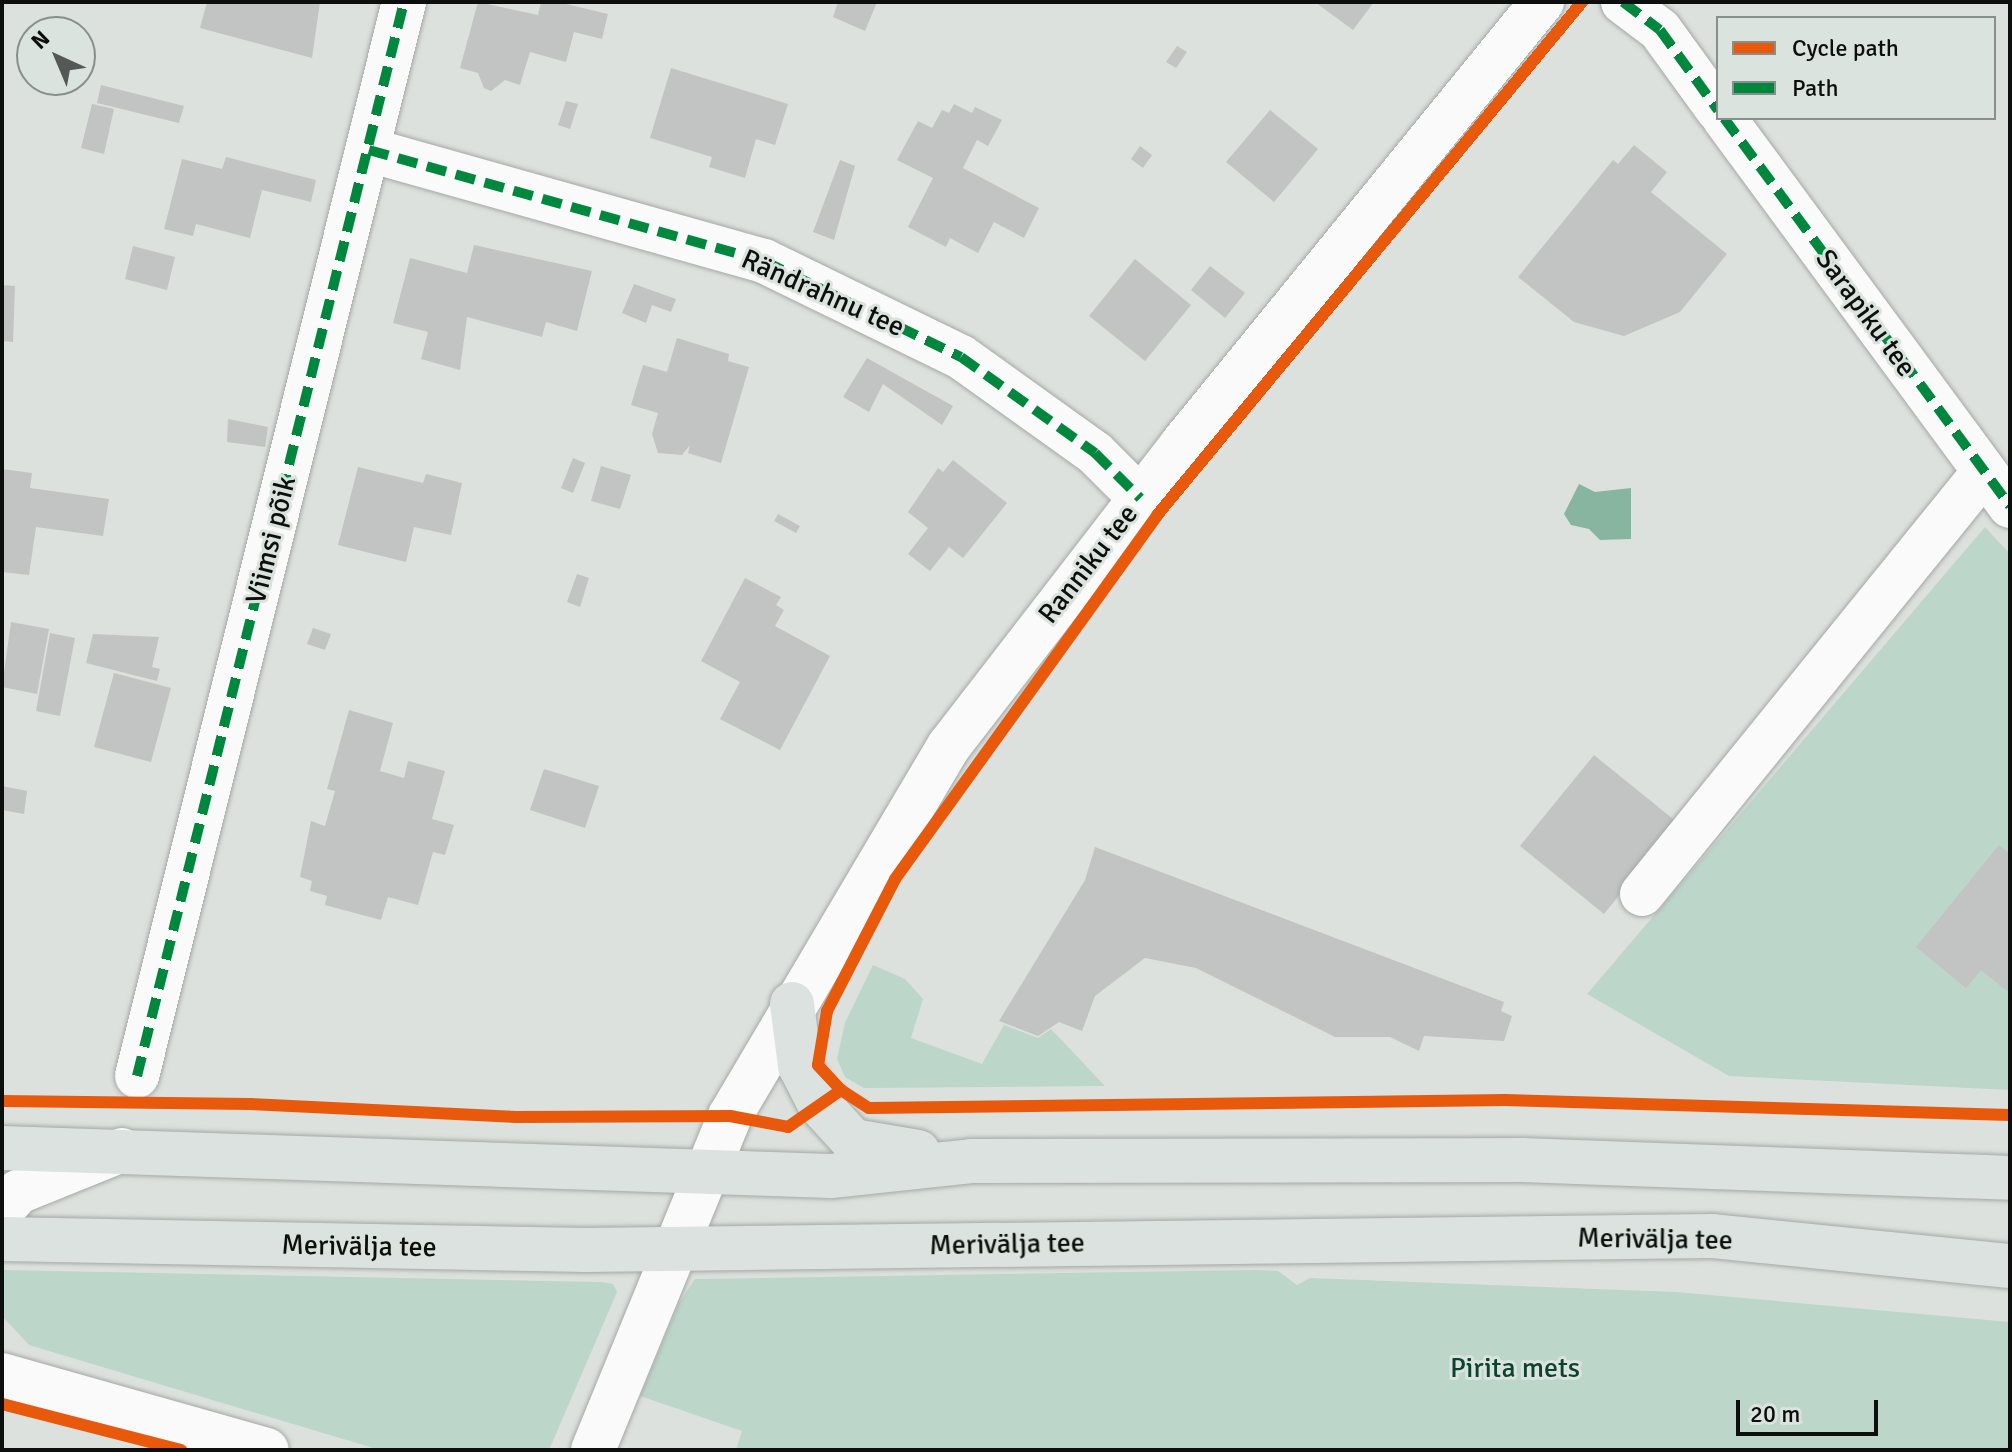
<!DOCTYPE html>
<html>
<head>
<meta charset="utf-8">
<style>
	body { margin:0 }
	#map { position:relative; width:2012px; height:1452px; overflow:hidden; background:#dce1de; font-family:Signika,sans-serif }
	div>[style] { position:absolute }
	.green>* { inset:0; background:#bcd6ca }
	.water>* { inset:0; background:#87b5a0 }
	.building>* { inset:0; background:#c1c4c2 }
	.roads { filter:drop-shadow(0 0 2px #a4a8a6) drop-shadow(0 0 2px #a4a8a6) }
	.minor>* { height:44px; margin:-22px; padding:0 22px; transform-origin:22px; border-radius:22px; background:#fafafa }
	.major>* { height:44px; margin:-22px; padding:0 22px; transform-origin:22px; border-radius:22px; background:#dce2e0 }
	.quiet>* { height:10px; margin-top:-5px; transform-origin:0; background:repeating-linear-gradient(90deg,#00873e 0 20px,transparent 0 30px) }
	.cycleway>* { height:12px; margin:-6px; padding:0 6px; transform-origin:6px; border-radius:6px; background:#e8590c }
	span { translate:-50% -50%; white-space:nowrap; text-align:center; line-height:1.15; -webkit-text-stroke:6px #dae3de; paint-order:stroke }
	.street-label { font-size:28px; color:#0c0f0e }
	.park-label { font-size:28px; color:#0c4330 }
	.frame { position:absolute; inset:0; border:4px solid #0c0f0e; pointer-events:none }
	.legend { position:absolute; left:1716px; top:16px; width:280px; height:104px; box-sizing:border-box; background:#dae3de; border:2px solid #888e8b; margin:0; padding:10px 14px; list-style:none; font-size:24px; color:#0c0f0e }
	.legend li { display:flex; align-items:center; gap:16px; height:40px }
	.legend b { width:40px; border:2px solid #888e8b }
	.north { position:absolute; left:16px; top:16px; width:80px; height:80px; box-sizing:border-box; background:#dae3de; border:2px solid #888e8b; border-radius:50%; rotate:316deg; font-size:22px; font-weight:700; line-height:32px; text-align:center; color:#0c0f0e }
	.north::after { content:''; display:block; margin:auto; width:28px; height:36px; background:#555857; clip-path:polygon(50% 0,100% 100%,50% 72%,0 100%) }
	.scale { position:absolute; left:1736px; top:1400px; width:142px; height:36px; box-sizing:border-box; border:4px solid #0c0f0e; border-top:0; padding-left:10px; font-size:24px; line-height:28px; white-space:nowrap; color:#0c0f0e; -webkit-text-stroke:6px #dae3de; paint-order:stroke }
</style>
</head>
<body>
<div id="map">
	<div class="green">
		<i style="clip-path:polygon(1985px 527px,2010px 554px,2010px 1090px,1729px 1076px,1587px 994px)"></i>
		<i style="clip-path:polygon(873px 965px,905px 979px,923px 999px,911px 1038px,982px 1064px,1004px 1025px,1038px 1038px,1051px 1029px,1105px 1086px,864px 1088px,845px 1077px,837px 1059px,845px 1023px)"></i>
		<i style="clip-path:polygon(2px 1270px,601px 1282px,613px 1284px,617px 1292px,549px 1450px,380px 1450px,29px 1345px,2px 1316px)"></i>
		<i style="clip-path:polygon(1257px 1270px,1278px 1271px,1297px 1285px,1310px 1278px,1676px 1292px,2010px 1322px,2010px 1450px,736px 1450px,742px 1431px,640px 1396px,679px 1303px,695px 1279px)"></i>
	</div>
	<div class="water">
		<i style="clip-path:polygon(1579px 484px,1595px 492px,1631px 488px,1631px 539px,1600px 540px,1589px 529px,1571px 525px,1564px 514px)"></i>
	</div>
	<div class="building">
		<i style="clip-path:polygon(207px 2px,320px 2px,312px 58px,200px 28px)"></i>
		<i style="clip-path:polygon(478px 2px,538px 15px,541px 2px,558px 2px,608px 14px,602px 39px,574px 32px,566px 62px,530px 52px,520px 85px,505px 80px,491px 91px,484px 88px,478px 73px,460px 68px)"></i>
		<i style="clip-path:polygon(838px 2px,877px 2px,865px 31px,833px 17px)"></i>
		<i style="clip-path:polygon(1315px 2px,1374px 2px,1353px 30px)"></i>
		<i style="clip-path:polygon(1177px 46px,1187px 52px,1176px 68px,1166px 62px)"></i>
		<i style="clip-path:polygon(671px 68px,788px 104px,775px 145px,756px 139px,745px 178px,709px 167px,712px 157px,650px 138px)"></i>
		<i style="clip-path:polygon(101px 85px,184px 106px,179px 123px,97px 103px)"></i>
		<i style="clip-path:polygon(566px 101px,578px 104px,570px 129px,558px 125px)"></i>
		<i style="clip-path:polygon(92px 104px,114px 109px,104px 154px,81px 148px)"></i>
		<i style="clip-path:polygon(954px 104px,972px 113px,975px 107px,1002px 120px,988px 146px,977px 140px,963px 168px,1039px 208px,1024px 238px,994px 222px,978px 253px,950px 238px,946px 247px,908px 227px,933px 178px,897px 160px,918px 121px,932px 128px,942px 110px,949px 113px)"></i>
		<i style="clip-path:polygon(1270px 110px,1318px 149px,1274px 202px,1226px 162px)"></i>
		<i style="clip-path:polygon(1634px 145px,1667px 172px,1651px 192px,1727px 254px,1680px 312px,1624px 336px,1574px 322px,1518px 277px,1613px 160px,1618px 164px)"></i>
		<i style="clip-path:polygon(1140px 146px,1152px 155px,1143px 168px,1131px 159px)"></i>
		<i style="clip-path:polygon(226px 157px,316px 180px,311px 202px,262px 190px,250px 238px,196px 224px,193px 236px,164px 229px,182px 159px,222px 169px)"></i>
		<i style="clip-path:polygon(840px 160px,855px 166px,834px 240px,813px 232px)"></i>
		<i style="clip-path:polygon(474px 245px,592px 271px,577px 331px,546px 322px,542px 337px,467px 317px,460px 370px,421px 359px,428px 332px,393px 323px,410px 258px,467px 273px)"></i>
		<i style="clip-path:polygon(133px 246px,175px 257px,167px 290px,125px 279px)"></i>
		<i style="clip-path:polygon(1135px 259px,1191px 305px,1145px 361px,1089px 316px)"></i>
		<i style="clip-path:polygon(1210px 266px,1245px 293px,1225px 318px,1191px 290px)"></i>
		<i style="clip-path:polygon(634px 284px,676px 299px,671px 312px,652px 305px,646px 323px,622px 313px)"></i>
		<i style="clip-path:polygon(2px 285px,15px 286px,13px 342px,2px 341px)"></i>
		<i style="clip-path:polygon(677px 338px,729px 354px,728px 361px,749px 367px,721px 463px,688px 453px,690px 445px,682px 455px,658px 453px,652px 434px,658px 413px,631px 405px,643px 365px,667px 372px)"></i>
		<i style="clip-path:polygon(867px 358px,953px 406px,942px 425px,883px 384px,869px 412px,843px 397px)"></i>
		<i style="clip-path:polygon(228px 419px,268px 427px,265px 447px,227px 442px)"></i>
		<i style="clip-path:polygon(573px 458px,585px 463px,573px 493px,561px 488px)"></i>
		<i style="clip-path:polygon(953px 460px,1007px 503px,963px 558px,949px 547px,930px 571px,908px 554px,928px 528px,908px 512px,938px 468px,943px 472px)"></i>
		<i style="clip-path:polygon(601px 466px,631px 475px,620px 509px,591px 501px)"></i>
		<i style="clip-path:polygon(358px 467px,423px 483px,426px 474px,462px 483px,451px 535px,414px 527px,406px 562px,338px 545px)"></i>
		<i style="clip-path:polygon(2px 469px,32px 473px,30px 488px,109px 499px,103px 536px,36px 527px,29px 575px,2px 572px)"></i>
		<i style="clip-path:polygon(778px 514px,800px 526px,796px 533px,774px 521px)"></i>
		<i style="clip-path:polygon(577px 574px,589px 578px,580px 607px,567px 602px)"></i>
		<i style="clip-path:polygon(745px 578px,781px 597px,776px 605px,784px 610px,775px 626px,830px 656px,780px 750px,720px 719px,740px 682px,701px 661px)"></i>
		<i style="clip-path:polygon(11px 622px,49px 629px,37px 694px,2px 687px)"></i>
		<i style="clip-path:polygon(313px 628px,331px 634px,325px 650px,307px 644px)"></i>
		<i style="clip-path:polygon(50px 633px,75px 638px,60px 716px,36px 711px)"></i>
		<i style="clip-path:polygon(93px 634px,159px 637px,152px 667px,160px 669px,157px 681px,86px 663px)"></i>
		<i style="clip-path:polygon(114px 673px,171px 688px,151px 762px,94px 747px)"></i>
		<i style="clip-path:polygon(349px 710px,393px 723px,380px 771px,404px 778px,408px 761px,445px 771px,432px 819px,454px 825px,445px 855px,433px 852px,418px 905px,388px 897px,381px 920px,325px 905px,327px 896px,310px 891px,312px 881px,300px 877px,311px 821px,325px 826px,335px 791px,327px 789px)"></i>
		<i style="clip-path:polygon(1594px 755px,1678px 823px,1604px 914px,1520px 846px)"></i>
		<i style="clip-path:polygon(544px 769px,599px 786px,585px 828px,530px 810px)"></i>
		<i style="clip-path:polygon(2px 786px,27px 791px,24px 814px,2px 810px)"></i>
		<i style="clip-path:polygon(1999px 845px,2010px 854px,2010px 988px,2007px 991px,1981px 970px,1966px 988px,1916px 947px)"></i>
		<i style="clip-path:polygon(1095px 847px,1504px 1002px,1501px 1011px,1512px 1016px,1504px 1041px,1424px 1036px,1419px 1051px,1390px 1037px,1335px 1037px,1196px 968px,1145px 958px,1095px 996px,1082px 1031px,1059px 1022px,1038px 1036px,999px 1021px,1085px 880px)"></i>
	</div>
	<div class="roads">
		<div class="minor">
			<i style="left:1623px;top:2px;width:46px;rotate:37.1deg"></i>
			<i style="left:1660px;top:30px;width:99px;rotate:54.1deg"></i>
			<i style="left:1724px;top:118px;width:482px;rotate:53.6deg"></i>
			<i style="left:369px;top:150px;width:410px;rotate:15.7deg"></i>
			<i style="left:764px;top:261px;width:219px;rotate:26deg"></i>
			<i style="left:961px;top:357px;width:165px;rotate:35.6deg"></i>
			<i style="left:1095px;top:453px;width:64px;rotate:45deg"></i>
			<i style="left:1642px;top:894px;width:542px;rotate:-50.99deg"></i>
			<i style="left:137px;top:1076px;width:1107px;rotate:-76.04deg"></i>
			<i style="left:2px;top:1210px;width:24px;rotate:-48deg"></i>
			<i style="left:18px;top:1192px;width:112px;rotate:-22deg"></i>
			<i style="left:2px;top:1375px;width:275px;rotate:15.8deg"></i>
			<i style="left:593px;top:1450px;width:361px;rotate:-67.7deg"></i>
			<i style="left:730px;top:1116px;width:430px;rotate:-59.4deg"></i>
			<i style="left:949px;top:746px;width:383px;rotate:-52.3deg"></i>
			<i style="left:1183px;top:443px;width:569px;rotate:-50.85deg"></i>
		</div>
		<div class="major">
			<i style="left:792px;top:1004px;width:63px;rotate:82.6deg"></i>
			<i style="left:800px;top:1066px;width:44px;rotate:62.9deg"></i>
			<i style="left:820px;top:1105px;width:49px;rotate:47.5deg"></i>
			<i style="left:853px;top:1141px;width:66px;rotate:9.6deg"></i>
			<i style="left:2px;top:1148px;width:829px;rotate:1.93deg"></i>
			<i style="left:831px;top:1176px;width:141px;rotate:-6.1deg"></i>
			<i style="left:971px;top:1161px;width:551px;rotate:-0.1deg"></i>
			<i style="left:1522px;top:1160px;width:488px;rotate:2.1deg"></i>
			<i style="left:2px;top:1239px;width:584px;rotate:1.08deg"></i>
			<i style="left:586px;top:1250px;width:1127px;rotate:-0.71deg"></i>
			<i style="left:1713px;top:1236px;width:299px;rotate:5.8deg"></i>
		</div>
	</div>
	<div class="quiet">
		<i style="left:1623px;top:2px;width:46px;rotate:37.1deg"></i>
		<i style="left:1660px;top:30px;width:99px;rotate:54.1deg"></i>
		<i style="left:1724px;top:118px;width:482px;rotate:53.6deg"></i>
		<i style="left:369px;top:150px;width:410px;rotate:15.7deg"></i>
		<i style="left:764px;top:261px;width:219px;rotate:26deg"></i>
		<i style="left:961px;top:357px;width:165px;rotate:35.6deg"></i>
		<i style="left:1095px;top:453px;width:64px;rotate:45deg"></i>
		<i style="left:137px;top:1076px;width:1107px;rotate:-76.04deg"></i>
	</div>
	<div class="cycleway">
		<i style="left:841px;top:1090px;width:34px;rotate:-133deg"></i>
		<i style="left:818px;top:1065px;width:55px;rotate:-80.5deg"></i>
		<i style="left:827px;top:1011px;width:148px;rotate:-62.7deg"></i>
		<i style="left:895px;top:879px;width:450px;rotate:-54.2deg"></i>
		<i style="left:1158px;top:514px;width:665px;rotate:-50.37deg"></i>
		<i style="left:2px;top:1101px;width:248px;rotate:0.7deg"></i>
		<i style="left:250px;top:1104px;width:266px;rotate:2.8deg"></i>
		<i style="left:516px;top:1117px;width:214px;rotate:-0.3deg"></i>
		<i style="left:730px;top:1116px;width:59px;rotate:10.7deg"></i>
		<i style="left:788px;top:1127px;width:65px;rotate:-34.9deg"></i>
		<i style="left:841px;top:1090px;width:33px;rotate:33deg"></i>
		<i style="left:869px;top:1108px;width:636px;rotate:-0.72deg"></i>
		<i style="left:1505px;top:1100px;width:505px;rotate:1.7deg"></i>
		<i style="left:2px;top:1404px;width:185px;rotate:14.4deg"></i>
	</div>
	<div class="street-label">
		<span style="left:823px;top:293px;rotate:24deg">Rändrahnu tee</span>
		<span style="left:1866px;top:313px;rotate:54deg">Sarapiku tee</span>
		<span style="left:271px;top:540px;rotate:-76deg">Viimsi põik</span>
		<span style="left:1088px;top:564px;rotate:-52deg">Ranniku tee</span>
		<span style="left:1655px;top:1239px;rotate:1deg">Merivälja tee</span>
		<span style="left:1007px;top:1244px;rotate:-1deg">Merivälja tee</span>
		<span style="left:359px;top:1246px;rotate:1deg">Merivälja tee</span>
	</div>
	<div class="park-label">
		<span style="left:1515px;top:1368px">Pirita mets</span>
	</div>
	<div class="frame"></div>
	<ul class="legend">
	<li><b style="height:10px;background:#e8590c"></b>Cycle path</li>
	<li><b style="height:10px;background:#00873e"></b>Path</li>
	</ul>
	<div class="north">N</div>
	<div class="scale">20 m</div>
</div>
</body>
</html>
